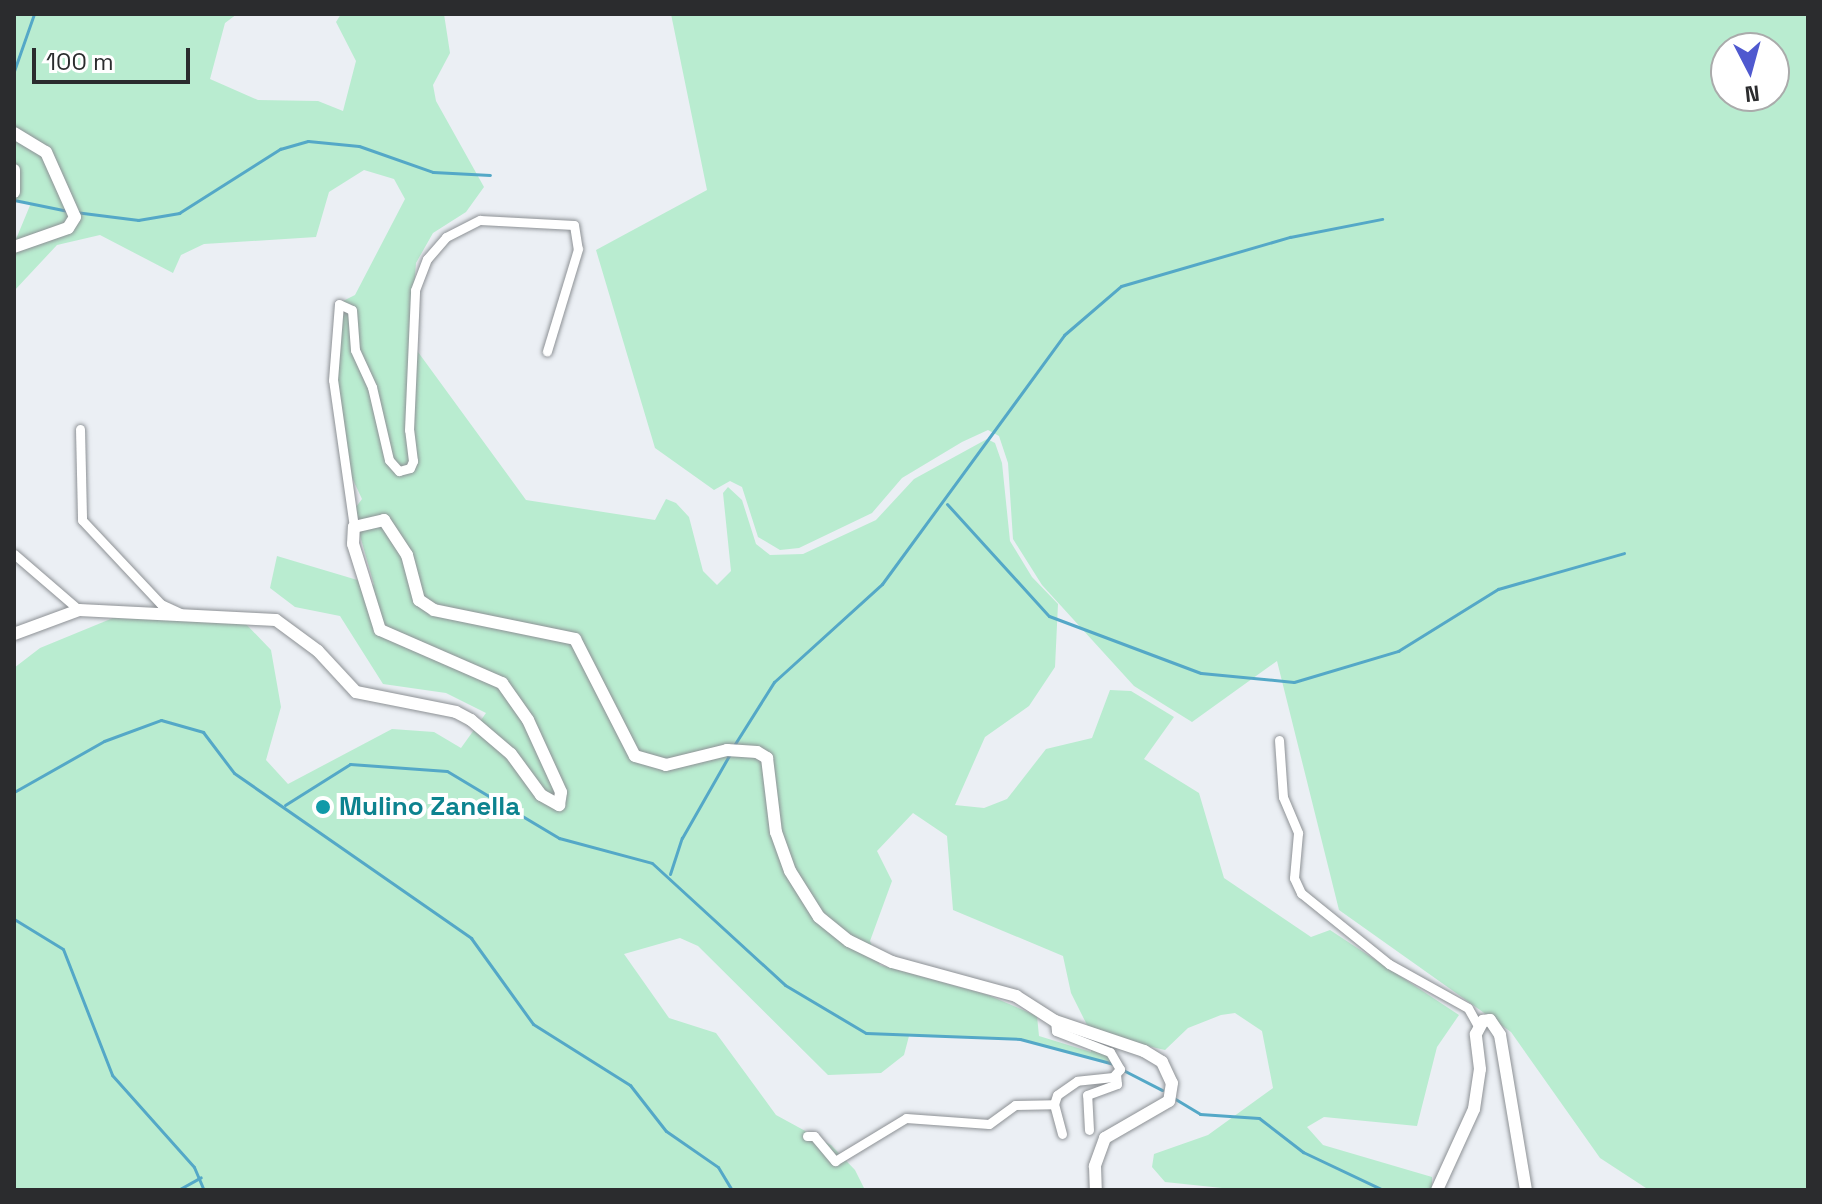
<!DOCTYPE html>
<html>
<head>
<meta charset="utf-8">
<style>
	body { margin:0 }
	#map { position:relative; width:1822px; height:1204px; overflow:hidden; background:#ebeff4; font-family:"Space Grotesk",sans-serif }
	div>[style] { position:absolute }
	.green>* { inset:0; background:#b9ecd0 }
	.stream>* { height:3px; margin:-1.5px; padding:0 1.5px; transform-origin:1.5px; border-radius:1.5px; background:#54a8c7 }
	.roads { filter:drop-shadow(0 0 2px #8d9195) drop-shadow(0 0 2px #8d9195) }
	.minor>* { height:9px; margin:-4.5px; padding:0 4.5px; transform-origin:4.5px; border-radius:4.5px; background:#fff }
	.tertiary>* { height:12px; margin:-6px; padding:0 6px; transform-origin:6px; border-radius:6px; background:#fff }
	.dots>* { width:22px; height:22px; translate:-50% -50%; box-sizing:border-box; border:4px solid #fff; border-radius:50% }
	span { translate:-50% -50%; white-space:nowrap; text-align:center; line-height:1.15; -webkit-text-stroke:8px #fff; paint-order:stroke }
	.culture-label { font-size:26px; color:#0d838f; font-weight:700 }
	.left { translate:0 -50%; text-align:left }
	.frame { position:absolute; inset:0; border:16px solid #2b2c2e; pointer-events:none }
	.north { position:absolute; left:1710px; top:32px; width:80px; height:80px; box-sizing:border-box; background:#fff; border:2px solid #aaabab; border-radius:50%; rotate:174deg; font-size:22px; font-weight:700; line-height:32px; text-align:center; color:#2b2c2e }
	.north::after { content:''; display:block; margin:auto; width:28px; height:36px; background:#4f59cf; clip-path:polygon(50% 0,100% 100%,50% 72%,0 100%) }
	.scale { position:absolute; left:32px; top:48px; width:158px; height:36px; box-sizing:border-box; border:4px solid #2b2c2e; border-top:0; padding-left:10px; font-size:24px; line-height:28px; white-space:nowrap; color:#2b2c2e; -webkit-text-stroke:6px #fff; paint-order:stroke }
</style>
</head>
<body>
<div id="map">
	<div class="green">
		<i style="clip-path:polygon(14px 14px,237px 14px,225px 23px,210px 79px,258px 100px,318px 101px,343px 111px,356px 61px,336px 22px,341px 14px,444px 14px,450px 53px,433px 85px,436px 101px,484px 187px,466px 212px,433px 233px,416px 263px,410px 341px,526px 500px,655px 520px,666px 499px,676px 503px,689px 517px,703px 571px,717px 585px,731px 571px,723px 493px,728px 487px,742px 500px,756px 544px,770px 555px,803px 554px,876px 520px,914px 479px,987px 439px,995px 443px,1002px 463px,1010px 541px,1032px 577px,1058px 604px,1055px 667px,1029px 706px,985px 737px,955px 805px,984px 808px,1007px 799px,1046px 749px,1092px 738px,1110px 690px,1131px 691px,1174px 717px,1144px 759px,1199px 793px,1224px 878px,1311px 937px,1330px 930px,1459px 1015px,1437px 1047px,1417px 1126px,1324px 1117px,1307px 1127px,1323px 1145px,1432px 1177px,1432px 1190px,1241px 1190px,1165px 1182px,1152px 1167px,1154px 1154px,1208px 1135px,1273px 1088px,1262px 1031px,1235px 1013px,1221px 1015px,1188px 1028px,1165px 1050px,1091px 1033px,1071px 993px,1063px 956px,953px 910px,947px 836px,913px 813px,877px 851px,892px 881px,870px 941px,880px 965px,988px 995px,1037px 1016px,1039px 1036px,1091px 1052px,1091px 1039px,1109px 1045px,1119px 1065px,1020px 1039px,909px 1036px,904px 1055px,881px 1073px,828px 1075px,698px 946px,680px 938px,624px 954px,669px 1018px,716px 1033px,776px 1115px,831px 1145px,855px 1170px,865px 1190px,14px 1190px,14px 668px,40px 648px,113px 618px,244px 622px,271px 650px,281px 707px,266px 760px,288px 784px,392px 729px,434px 732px,461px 748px,486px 713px,446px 693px,383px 684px,340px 616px,295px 607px,270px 588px,277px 556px,374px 585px,353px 511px,362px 499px,348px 469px,336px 383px,337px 304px,355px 295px,405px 199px,394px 179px,364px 170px,329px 192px,316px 237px,204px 244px,181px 255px,173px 273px,100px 235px,57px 245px,14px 291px,14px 244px,31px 203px,14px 199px)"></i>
		<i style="clip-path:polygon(evenodd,671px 14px,1808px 14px,1808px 1190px,1649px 1190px,1600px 1158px,1511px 1032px,1339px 910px,1277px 661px,1192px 722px,1134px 686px,1042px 585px,1013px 539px,1008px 463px,999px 436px,988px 430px,962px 442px,902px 478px,872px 513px,799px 548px,780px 550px,758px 537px,742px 487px,730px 481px,714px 490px,655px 448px,596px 250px,707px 190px,671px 14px,1726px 48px,1774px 48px,1774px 96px,1726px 96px,1726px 48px)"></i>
	</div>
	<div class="stream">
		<i style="left:14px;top:71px;width:60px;rotate:-70.7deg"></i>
		<i style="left:14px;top:200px;width:55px;rotate:11.5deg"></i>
		<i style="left:75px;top:212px;width:64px;rotate:7.2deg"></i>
		<i style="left:138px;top:220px;width:42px;rotate:-9.7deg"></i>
		<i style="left:179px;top:213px;width:120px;rotate:-32.4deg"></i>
		<i style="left:280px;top:149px;width:29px;rotate:-16deg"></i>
		<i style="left:308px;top:141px;width:51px;rotate:5.6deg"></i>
		<i style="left:359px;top:146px;width:78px;rotate:19.4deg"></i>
		<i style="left:433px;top:172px;width:57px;rotate:3deg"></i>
		<i style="left:947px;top:504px;width:151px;rotate:47.7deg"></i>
		<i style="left:1049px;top:616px;width:162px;rotate:20.6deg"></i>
		<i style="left:1201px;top:673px;width:93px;rotate:5.5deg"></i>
		<i style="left:1294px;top:682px;width:109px;rotate:-16.6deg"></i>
		<i style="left:1398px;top:651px;width:118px;rotate:-31.8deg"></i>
		<i style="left:1498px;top:589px;width:131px;rotate:-15.9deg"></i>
		<i style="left:733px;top:747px;width:77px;rotate:-57.8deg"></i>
		<i style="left:774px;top:682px;width:146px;rotate:-42.2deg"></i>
		<i style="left:882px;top:584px;width:308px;rotate:-53.8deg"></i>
		<i style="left:1064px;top:335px;width:75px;rotate:-40.7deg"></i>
		<i style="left:1121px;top:286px;width:176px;rotate:-16.2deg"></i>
		<i style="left:1290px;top:237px;width:94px;rotate:-11.1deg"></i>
		<i style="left:14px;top:792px;width:103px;rotate:-29.5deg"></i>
		<i style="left:104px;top:741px;width:61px;rotate:-20.2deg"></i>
		<i style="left:161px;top:720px;width:44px;rotate:15.9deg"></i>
		<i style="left:203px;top:732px;width:51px;rotate:52.9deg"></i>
		<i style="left:234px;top:773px;width:289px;rotate:34.8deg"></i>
		<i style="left:471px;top:938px;width:106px;rotate:54.2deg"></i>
		<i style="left:533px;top:1024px;width:115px;rotate:32.2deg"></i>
		<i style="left:630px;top:1085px;width:58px;rotate:52deg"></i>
		<i style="left:666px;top:1131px;width:63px;rotate:34.7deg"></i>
		<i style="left:718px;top:1167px;width:27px;rotate:59deg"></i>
		<i style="left:285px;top:805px;width:77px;rotate:-32.2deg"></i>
		<i style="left:350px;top:764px;width:97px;rotate:4.1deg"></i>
		<i style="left:447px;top:771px;width:131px;rotate:30.9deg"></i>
		<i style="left:559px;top:838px;width:96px;rotate:15deg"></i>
		<i style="left:652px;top:863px;width:180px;rotate:42.5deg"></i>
		<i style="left:785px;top:985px;width:94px;rotate:30.7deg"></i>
		<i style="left:866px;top:1033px;width:154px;rotate:2.2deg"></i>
		<i style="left:1020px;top:1039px;width:97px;rotate:14.9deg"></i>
		<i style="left:670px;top:874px;width:38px;rotate:-72deg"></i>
		<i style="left:682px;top:838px;width:97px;rotate:-60.3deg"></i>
		<i style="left:14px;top:919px;width:57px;rotate:31.5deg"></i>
		<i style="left:63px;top:949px;width:135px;rotate:68.7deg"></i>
		<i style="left:112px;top:1075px;width:123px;rotate:48.3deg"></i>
		<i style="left:194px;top:1167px;width:25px;rotate:67deg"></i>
		<i style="left:1123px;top:1070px;width:44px;rotate:27.1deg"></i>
		<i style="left:1172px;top:1097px;width:33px;rotate:31deg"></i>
		<i style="left:1200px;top:1114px;width:59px;rotate:3.9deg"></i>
		<i style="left:1259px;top:1118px;width:56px;rotate:37.7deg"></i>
		<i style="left:1303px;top:1152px;width:89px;rotate:25.4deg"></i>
		<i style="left:178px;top:1190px;width:26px;rotate:-29deg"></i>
	</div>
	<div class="roads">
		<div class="minor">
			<i style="left:80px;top:429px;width:91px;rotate:88.7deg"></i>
			<i style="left:82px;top:520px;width:115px;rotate:46.8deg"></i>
			<i style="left:161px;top:604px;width:21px;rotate:25deg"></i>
			<i style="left:354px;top:527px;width:148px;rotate:-98.1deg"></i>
			<i style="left:333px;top:380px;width:76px;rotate:-85.5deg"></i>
			<i style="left:339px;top:304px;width:14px;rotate:25deg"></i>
			<i style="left:352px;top:310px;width:40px;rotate:85.7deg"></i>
			<i style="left:355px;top:350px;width:41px;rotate:65.3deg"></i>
			<i style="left:372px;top:387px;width:75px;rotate:76.9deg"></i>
			<i style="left:389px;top:460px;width:15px;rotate:48deg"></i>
			<i style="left:399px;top:471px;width:11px;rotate:-15deg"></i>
			<i style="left:410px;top:468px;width:8px;rotate:-67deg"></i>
			<i style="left:413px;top:461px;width:31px;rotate:-97deg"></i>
			<i style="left:409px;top:430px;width:140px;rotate:-87.5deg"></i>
			<i style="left:415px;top:290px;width:33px;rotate:-69deg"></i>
			<i style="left:427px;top:259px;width:29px;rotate:-49deg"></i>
			<i style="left:446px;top:237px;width:38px;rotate:-27deg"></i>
			<i style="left:480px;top:220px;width:94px;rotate:3deg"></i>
			<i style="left:574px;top:225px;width:24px;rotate:81deg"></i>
			<i style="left:578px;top:249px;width:107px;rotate:106.9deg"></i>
			<i style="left:14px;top:554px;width:86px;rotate:40.7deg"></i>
			<i style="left:1279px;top:740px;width:57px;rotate:86deg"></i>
			<i style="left:1283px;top:797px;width:39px;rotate:67deg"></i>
			<i style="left:1298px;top:833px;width:45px;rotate:95.1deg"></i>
			<i style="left:1294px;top:878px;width:17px;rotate:65deg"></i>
			<i style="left:1301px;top:893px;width:113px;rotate:38.9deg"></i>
			<i style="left:1389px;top:964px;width:90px;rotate:29.1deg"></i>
			<i style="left:1468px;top:1008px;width:21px;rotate:61deg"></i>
			<i style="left:1055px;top:1021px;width:10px;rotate:84deg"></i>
			<i style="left:1056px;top:1031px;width:58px;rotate:21.3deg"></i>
			<i style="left:1110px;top:1052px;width:20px;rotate:60deg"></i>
			<i style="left:1120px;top:1069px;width:11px;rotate:131deg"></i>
			<i style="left:1113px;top:1077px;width:36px;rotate:174deg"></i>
			<i style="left:1077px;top:1081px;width:24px;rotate:145deg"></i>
			<i style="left:1057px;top:1095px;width:9px;rotate:108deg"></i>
			<i style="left:1054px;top:1104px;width:31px;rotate:75deg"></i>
			<i style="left:1089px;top:1130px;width:35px;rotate:-93deg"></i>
			<i style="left:1087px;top:1095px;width:32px;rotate:-20deg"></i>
			<i style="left:1117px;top:1084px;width:10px;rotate:-96deg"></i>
			<i style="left:807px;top:1136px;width:7px"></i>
			<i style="left:814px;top:1136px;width:33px;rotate:50deg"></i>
			<i style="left:835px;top:1161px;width:83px;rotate:-31.2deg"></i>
			<i style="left:906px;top:1118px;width:83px;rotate:4.1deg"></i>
			<i style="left:989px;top:1124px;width:32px;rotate:-36deg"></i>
			<i style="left:1015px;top:1105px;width:39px;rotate:-1deg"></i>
		</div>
		<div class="tertiary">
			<i style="left:14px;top:133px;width:37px;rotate:31deg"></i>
			<i style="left:46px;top:152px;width:71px;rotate:66deg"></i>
			<i style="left:75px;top:217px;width:13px;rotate:122deg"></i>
			<i style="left:68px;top:228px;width:57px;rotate:160.6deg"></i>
			<i style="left:14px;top:170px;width:22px;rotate:90deg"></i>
			<i style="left:14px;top:634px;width:69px;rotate:-20.3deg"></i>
			<i style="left:79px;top:610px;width:197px;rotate:2.9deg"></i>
			<i style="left:276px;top:620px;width:52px;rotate:36.4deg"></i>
			<i style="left:318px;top:651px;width:56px;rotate:47.2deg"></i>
			<i style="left:356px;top:692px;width:102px;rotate:11.3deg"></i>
			<i style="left:456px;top:712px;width:17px;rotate:28deg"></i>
			<i style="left:471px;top:720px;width:52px;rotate:40.4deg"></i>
			<i style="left:511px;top:754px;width:51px;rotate:53.8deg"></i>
			<i style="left:541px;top:795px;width:21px;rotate:29deg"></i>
			<i style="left:559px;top:805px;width:13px;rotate:-81deg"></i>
			<i style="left:561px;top:792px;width:79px;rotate:-114.6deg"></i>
			<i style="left:528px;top:720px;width:45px;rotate:-125.1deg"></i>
			<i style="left:502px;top:683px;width:133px;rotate:-156.5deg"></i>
			<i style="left:380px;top:630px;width:90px;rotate:-107.4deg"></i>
			<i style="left:353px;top:544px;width:17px;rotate:-87deg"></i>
			<i style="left:354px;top:527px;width:31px;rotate:-13deg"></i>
			<i style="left:384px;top:520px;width:42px;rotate:56.7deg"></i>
			<i style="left:407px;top:555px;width:47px;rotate:75.1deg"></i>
			<i style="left:419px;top:600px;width:18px;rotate:34deg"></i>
			<i style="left:434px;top:610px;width:144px;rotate:11.6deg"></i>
			<i style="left:575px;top:639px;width:131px;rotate:62.9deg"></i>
			<i style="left:635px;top:756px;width:32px;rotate:16deg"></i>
			<i style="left:666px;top:765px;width:63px;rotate:-13.8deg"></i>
			<i style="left:727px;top:750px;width:30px;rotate:4deg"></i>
			<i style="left:757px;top:752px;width:12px;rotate:31deg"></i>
			<i style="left:767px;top:758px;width:75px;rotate:83.1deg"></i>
			<i style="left:776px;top:832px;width:41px;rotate:70.3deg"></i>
			<i style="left:790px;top:871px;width:54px;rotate:57.8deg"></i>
			<i style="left:819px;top:917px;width:38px;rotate:39deg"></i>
			<i style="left:849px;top:941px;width:48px;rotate:26deg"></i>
			<i style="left:892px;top:962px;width:129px;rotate:15.3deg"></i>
			<i style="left:1016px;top:996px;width:46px;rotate:32.7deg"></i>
			<i style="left:1055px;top:1021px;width:94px;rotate:18.6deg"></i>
			<i style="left:1144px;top:1051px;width:21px;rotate:31deg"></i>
			<i style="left:1162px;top:1062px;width:23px;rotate:65deg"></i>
			<i style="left:1172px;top:1083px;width:18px;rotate:99deg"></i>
			<i style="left:1169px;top:1101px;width:74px;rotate:150deg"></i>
			<i style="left:1105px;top:1138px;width:30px;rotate:110deg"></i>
			<i style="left:1095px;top:1166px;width:24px;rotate:88deg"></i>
			<i style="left:1437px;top:1190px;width:89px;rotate:-65.4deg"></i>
			<i style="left:1474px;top:1109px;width:40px;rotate:-81.5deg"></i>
			<i style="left:1480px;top:1069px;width:35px;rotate:-97deg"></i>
			<i style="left:1476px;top:1034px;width:15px;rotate:-62deg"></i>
			<i style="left:1483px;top:1021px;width:7px;rotate:-8deg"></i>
			<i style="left:1490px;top:1020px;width:18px;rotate:56deg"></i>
			<i style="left:1500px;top:1035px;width:157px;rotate:80.5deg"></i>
		</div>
	</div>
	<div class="dots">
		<i style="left:323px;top:807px;background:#0f9aa8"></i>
	</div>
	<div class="culture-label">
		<span class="left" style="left:339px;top:807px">Mulino Zanella</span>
	</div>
	<div class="frame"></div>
	<div class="north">N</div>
	<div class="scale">100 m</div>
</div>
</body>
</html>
